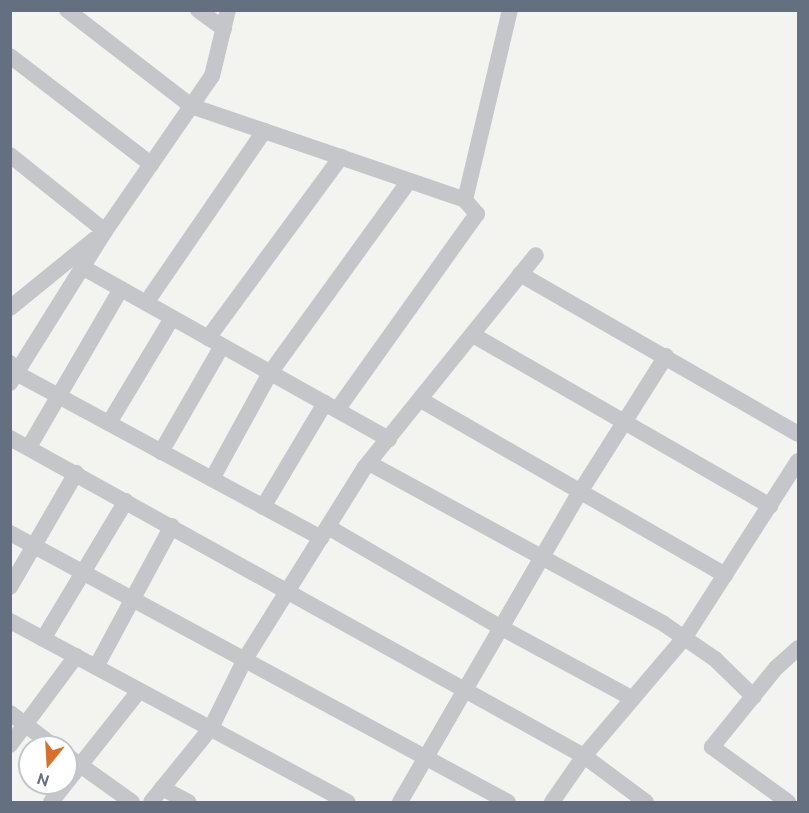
<!DOCTYPE html>
<html>
<head>
<meta charset="utf-8">
<style>
	body { margin:0 }
	#map { position:relative; width:809px; height:813px; overflow:hidden; background:#f3f4f0; font-family:Ubuntu,sans-serif }
	div>[style] { position:absolute }
	.minor>* { height:16px; margin:-8px; padding:0 8px; transform-origin:8px; border-radius:8px; background:#c4c6ca }
	span { translate:-50% -50%; white-space:nowrap; text-align:center; line-height:1.15; -webkit-text-stroke:6px #fff; paint-order:stroke }
	.frame { position:absolute; inset:0; border:12px solid #646f80; pointer-events:none }
	.north { position:absolute; left:18px; top:735px; width:60px; height:60px; box-sizing:border-box; background:#fff; border:2px solid #c1c5cc; border-radius:50%; rotate:198deg; font-size:16px; font-weight:700; line-height:24px; text-align:center; color:#646f80 }
	.north::after { content:''; display:block; margin:auto; width:21px; height:27px; background:#db6e29; clip-path:polygon(50% 0,100% 100%,50% 72%,0 100%) }
</style>
</head>
<body>
<div id="map">
	<div class="minor">
		<i style="left:67px;top:10px;width:157px;rotate:37.7deg"></i>
		<i style="left:191px;top:106px;width:290px;rotate:18.9deg"></i>
		<i style="left:465px;top:200px;width:195px;rotate:-76.7deg"></i>
		<i style="left:198px;top:10px;width:32px;rotate:36deg"></i>
		<i style="left:10px;top:56px;width:178px;rotate:37.5deg"></i>
		<i style="left:10px;top:155px;width:122px;rotate:38.7deg"></i>
		<i style="left:105px;top:231px;width:188px;rotate:-55.4deg"></i>
		<i style="left:212px;top:76px;width:68px;rotate:-76.4deg"></i>
		<i style="left:82px;top:267px;width:352px;rotate:29.3deg"></i>
		<i style="left:520px;top:274px;width:321px;rotate:29.9deg"></i>
		<i style="left:146px;top:303px;width:209px;rotate:-55.5deg"></i>
		<i style="left:10px;top:308px;width:109px;rotate:-39.1deg"></i>
		<i style="left:473px;top:335px;width:343px;rotate:29.9deg"></i>
		<i style="left:208px;top:338px;width:225px;rotate:-53.7deg"></i>
		<i style="left:10px;top:363px;width:12px;rotate:59deg"></i>
		<i style="left:16px;top:373px;width:347px;rotate:28.4deg"></i>
		<i style="left:10px;top:383px;width:179px;rotate:-58deg"></i>
		<i style="left:421px;top:400px;width:351px;rotate:29.9deg"></i>
		<i style="left:337px;top:410px;width:241px;rotate:-54.5deg"></i>
		<i style="left:477px;top:214px;width:18px;rotate:-131deg"></i>
		<i style="left:109px;top:423px;width:122px;rotate:-59deg"></i>
		<i style="left:10px;top:438px;width:656px;rotate:28.99deg"></i>
		<i style="left:584px;top:756px;width:77px;rotate:36.6deg"></i>
		<i style="left:29px;top:447px;width:183px;rotate:-59.8deg"></i>
		<i style="left:161px;top:452px;width:122px;rotate:-60.1deg"></i>
		<i style="left:369px;top:463px;width:336px;rotate:28.6deg"></i>
		<i style="left:664px;top:624px;width:62px;rotate:34.5deg"></i>
		<i style="left:715px;top:659px;width:54px;rotate:44.3deg"></i>
		<i style="left:212px;top:479px;width:121px;rotate:-61.3deg"></i>
		<i style="left:270px;top:373px;width:237px;rotate:-54.1deg"></i>
		<i style="left:263px;top:507px;width:121px;rotate:-59.2deg"></i>
		<i style="left:328px;top:527px;width:199px;rotate:30.2deg"></i>
		<i style="left:500px;top:627px;width:151px;rotate:28.4deg"></i>
		<i style="left:10px;top:533px;width:566px;rotate:28.38deg"></i>
		<i style="left:10px;top:587px;width:132px;rotate:-59.9deg"></i>
		<i style="left:10px;top:621px;width:383px;rotate:28.2deg"></i>
		<i style="left:43px;top:639px;width:161px;rotate:-59deg"></i>
		<i style="left:96px;top:667px;width:160px;rotate:-61.7deg"></i>
		<i style="left:10px;top:713px;width:56px;rotate:37.1deg"></i>
		<i style="left:10px;top:745px;width:111px;rotate:-53.4deg"></i>
		<i style="left:66px;top:755px;width:81px;rotate:35.5deg"></i>
		<i style="left:162px;top:788px;width:30px;rotate:28deg"></i>
		<i style="left:51px;top:802px;width:142px;rotate:-51.6deg"></i>
		<i style="left:151px;top:802px;width:95px;rotate:-51deg"></i>
		<i style="left:211px;top:728px;width:77px;rotate:-63.8deg"></i>
		<i style="left:245px;top:659px;width:226px;rotate:-58deg"></i>
		<i style="left:365px;top:467px;width:272px;rotate:-51.1deg"></i>
		<i style="left:400px;top:802px;width:358px;rotate:-59.9deg"></i>
		<i style="left:580px;top:492px;width:161px;rotate:-57.7deg"></i>
		<i style="left:552px;top:802px;width:56px;rotate:-55.2deg"></i>
		<i style="left:584px;top:756px;width:156px;rotate:-49.7deg"></i>
		<i style="left:685px;top:637px;width:209px;rotate:-57.3deg"></i>
		<i style="left:788px;top:802px;width:94px;rotate:-144.1deg"></i>
		<i style="left:712px;top:747px;width:102px;rotate:-51deg"></i>
		<i style="left:776px;top:668px;width:30px;rotate:-42deg"></i>
	</div>
	<div class="frame"></div>
	<div class="north">N</div>
</div>
</body>
</html>
